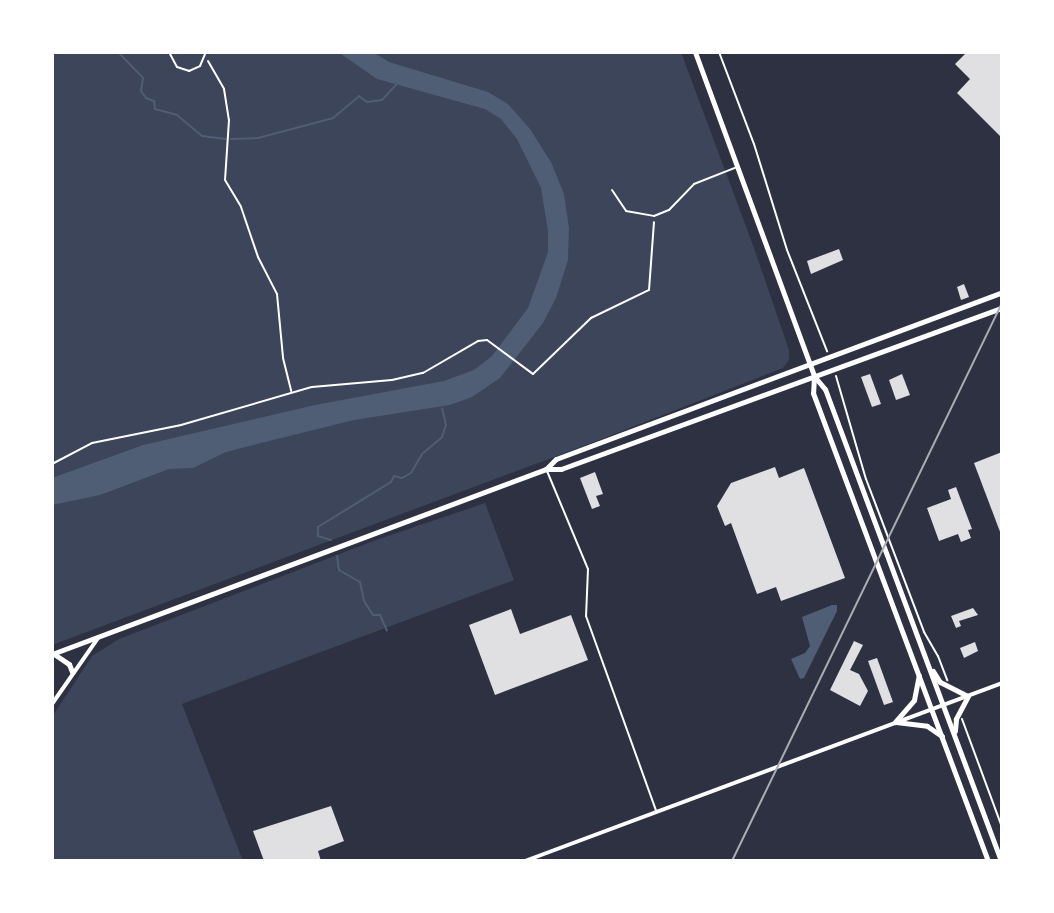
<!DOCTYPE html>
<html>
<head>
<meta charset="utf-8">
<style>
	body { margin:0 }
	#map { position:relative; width:1054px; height:913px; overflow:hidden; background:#2d3142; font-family:"Roboto Condensed",sans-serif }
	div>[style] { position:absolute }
	.green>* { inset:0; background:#3c4559 }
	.water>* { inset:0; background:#4f5d75 }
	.stream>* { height:2px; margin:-1px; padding:0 1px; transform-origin:1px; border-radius:1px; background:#4f5d75 }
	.building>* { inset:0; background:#e0e0e3 }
	.path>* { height:2px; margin:-1px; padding:0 1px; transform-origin:1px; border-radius:1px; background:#fff }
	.service>* { height:2px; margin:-1px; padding:0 1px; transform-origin:1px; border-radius:1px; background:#fff }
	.tertiary>* { height:4px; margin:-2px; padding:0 2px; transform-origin:2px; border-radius:2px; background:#fff }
	.secondary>* { height:4px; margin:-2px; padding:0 2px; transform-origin:2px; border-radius:2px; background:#fff }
	.primary>* { height:5px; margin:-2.5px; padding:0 2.5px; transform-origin:2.5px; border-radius:2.5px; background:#fff }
	.rail>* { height:2px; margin:-1px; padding:0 1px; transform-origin:1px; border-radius:1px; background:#abadb3 }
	span { translate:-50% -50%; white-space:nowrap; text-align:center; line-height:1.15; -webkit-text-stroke:7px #fff; paint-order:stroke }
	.frame { position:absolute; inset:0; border:54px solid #fff; pointer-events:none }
</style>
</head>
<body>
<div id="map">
	<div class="green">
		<i style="clip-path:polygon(52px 52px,681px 52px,754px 248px,789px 350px,789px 360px,783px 368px,594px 442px,52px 645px)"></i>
		<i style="clip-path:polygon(485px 503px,514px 580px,182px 704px,243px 861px,52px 861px,52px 717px,92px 656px,119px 639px,376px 540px)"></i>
	</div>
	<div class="water">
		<i style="clip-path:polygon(338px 52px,373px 52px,389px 62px,488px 92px,508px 104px,530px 129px,551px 162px,564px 194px,569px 228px,568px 260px,556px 298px,543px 323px,500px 378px,472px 397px,450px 405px,354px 420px,273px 440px,226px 452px,193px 468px,169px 469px,100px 495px,52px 505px,52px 478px,143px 445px,315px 405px,444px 381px,474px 370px,492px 356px,528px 308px,548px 252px,548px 231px,541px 188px,517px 139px,501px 119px,485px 109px,377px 79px)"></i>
		<i style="clip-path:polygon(832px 605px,837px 605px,837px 611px,804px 678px,800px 679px,791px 659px,805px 653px,810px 646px,802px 617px)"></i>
	</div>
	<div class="stream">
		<i style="left:118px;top:52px;width:36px;rotate:46deg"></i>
		<i style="left:143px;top:78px;width:13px;rotate:99deg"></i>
		<i style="left:141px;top:91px;width:9px;rotate:54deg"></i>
		<i style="left:146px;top:98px;width:9px;rotate:21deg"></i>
		<i style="left:154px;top:101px;width:8px;rotate:83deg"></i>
		<i style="left:155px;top:109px;width:23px;rotate:15deg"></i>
		<i style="left:177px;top:115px;width:33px;rotate:40deg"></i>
		<i style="left:202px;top:136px;width:24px;rotate:7deg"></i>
		<i style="left:231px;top:139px;width:27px;rotate:-2deg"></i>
		<i style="left:258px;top:138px;width:78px;rotate:-14.9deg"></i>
		<i style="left:333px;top:118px;width:34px;rotate:-40deg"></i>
		<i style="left:359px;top:96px;width:10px;rotate:37deg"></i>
		<i style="left:367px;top:102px;width:15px;rotate:-8deg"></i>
		<i style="left:382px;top:100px;width:22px;rotate:-47deg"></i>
		<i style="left:331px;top:540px;width:14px;rotate:-163deg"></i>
		<i style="left:318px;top:536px;width:9px;rotate:-90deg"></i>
		<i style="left:318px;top:527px;width:86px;rotate:-31.7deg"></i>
		<i style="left:391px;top:482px;width:7px;rotate:-63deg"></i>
		<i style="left:394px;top:476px;width:8px;rotate:14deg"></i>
		<i style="left:402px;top:478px;width:10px;rotate:-29deg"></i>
		<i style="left:411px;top:473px;width:22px;rotate:-60deg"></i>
		<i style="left:422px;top:454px;width:26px;rotate:-40deg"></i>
		<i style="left:442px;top:437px;width:13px;rotate:-72deg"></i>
		<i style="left:446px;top:425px;width:17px;rotate:-103deg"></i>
		<i style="left:337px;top:556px;width:14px;rotate:82deg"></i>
		<i style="left:339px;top:570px;width:24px;rotate:30deg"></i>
		<i style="left:360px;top:582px;width:19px;rotate:78deg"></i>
		<i style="left:364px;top:601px;width:17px;rotate:57deg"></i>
		<i style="left:373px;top:615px;width:7px"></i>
		<i style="left:380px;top:615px;width:17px;rotate:66deg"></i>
	</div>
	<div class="building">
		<i style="clip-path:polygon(967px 52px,1002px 52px,1002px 138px,957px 93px,970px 79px,955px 64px)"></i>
		<i style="clip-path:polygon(839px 249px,843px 260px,811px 274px,807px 261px)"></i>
		<i style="clip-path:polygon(964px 284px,969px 297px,961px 300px,957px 287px)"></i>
		<i style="clip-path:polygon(870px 374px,881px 404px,872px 407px,861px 377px)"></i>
		<i style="clip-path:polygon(902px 374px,910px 395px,896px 400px,889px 380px)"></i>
		<i style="clip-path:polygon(1002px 452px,1002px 537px,974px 463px)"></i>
		<i style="clip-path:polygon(775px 467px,779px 478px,804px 468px,845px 578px,781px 601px,776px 587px,757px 594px,731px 523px,725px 526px,717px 506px,731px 483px)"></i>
		<i style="clip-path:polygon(595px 472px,603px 494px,596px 496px,600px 506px,592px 509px,580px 478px)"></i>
		<i style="clip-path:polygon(956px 487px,972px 529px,968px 530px,971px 538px,961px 542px,958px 534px,939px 541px,927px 508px,951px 499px,948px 490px)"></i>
		<i style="clip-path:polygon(973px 608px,978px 615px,959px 621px,961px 626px,956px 628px,951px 616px)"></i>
		<i style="clip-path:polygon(511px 609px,520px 634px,571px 615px,588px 660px,495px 695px,469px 625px)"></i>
		<i style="clip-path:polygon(854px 641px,863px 645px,850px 670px,859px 674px,868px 691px,860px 706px,830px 690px)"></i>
		<i style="clip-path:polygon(975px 642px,978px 651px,964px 658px,960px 648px)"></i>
		<i style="clip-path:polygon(877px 658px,893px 702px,884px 705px,868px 661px)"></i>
		<i style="clip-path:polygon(331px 806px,344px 841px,318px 851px,321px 861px,264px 861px,253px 831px)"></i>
	</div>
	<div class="path">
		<i style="left:719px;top:52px;width:98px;rotate:69.2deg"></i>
		<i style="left:754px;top:144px;width:111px;rotate:72.7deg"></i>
		<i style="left:787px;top:250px;width:109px;rotate:68.4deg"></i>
		<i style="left:208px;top:61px;width:32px;rotate:60deg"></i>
		<i style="left:224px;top:89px;width:31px;rotate:81deg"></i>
		<i style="left:229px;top:120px;width:60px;rotate:93.8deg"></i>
		<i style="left:225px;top:180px;width:31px;rotate:59deg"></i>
		<i style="left:241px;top:207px;width:53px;rotate:71.2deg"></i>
		<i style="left:258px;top:257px;width:42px;rotate:62.8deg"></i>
		<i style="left:277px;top:294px;width:64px;rotate:84.6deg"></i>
		<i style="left:283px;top:358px;width:34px;rotate:76deg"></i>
		<i style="left:836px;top:376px;width:107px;rotate:73.8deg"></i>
		<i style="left:866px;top:479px;width:164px;rotate:69.2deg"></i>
		<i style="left:924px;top:632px;width:28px;rotate:60deg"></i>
		<i style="left:938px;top:656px;width:26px;rotate:69deg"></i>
		<i style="left:52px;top:464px;width:45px;rotate:-27.7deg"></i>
		<i style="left:92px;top:443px;width:91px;rotate:-11.4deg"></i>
		<i style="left:181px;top:425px;width:136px;rotate:-16.2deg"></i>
		<i style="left:312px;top:387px;width:80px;rotate:-5deg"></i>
		<i style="left:392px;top:380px;width:32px;rotate:-13deg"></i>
		<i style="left:423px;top:373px;width:64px;rotate:-30.2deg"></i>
		<i style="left:478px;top:341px;width:9px;rotate:-6deg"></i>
		<i style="left:487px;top:340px;width:57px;rotate:36.5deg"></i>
		<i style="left:533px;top:374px;width:81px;rotate:-44deg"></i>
		<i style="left:591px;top:318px;width:64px;rotate:-25.8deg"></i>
		<i style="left:649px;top:290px;width:68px;rotate:-85.8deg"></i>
		<i style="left:962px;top:719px;width:115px;rotate:69.7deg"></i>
	</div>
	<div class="service">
		<i style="left:169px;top:52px;width:17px;rotate:62deg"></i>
		<i style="left:177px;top:67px;width:13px;rotate:18deg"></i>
		<i style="left:189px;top:71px;width:12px;rotate:-24deg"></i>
		<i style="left:200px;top:66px;width:15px;rotate:-67deg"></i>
		<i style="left:612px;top:190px;width:25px;rotate:56deg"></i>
		<i style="left:626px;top:211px;width:28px;rotate:10deg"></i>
		<i style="left:654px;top:216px;width:16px;rotate:-22deg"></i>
		<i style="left:669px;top:210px;width:36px;rotate:-46deg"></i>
		<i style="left:694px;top:184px;width:46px;rotate:-21.6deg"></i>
		<i style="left:547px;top:471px;width:106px;rotate:67.3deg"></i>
		<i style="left:588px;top:569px;width:47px;rotate:92.4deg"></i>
		<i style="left:586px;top:616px;width:206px;rotate:70.2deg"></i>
	</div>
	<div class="tertiary">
		<i style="left:525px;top:861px;width:509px;rotate:-20.46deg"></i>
	</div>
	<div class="secondary">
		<i style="left:52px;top:704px;width:80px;rotate:-55.1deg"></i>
	</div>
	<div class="primary">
		<i style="left:695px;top:52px;width:345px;rotate:69.8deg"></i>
		<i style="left:814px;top:376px;width:17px;rotate:93deg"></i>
		<i style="left:813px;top:393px;width:500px;rotate:69.5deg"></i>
		<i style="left:814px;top:376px;width:17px;rotate:50deg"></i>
		<i style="left:825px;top:389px;width:504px;rotate:69.55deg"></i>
		<i style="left:546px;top:469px;width:14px;rotate:-45deg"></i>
		<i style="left:556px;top:459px;width:476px;rotate:-20.5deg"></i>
		<i style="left:52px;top:654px;width:528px;rotate:-20.53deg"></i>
		<i style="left:546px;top:469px;width:15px"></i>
		<i style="left:561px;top:469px;width:469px;rotate:-20.1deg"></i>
		<i style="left:54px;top:654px;width:18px;rotate:34deg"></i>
		<i style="left:69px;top:664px;width:9px;rotate:69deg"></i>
		<i style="left:933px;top:671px;width:13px;rotate:58deg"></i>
		<i style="left:940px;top:682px;width:31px;rotate:27deg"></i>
		<i style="left:968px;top:696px;width:26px;rotate:118deg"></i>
		<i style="left:956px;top:719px;width:12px;rotate:95deg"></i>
		<i style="left:895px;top:722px;width:29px;rotate:-49deg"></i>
		<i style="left:914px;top:700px;width:25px;rotate:-79deg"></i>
		<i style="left:896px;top:722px;width:31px;rotate:7deg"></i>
		<i style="left:927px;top:726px;width:18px;rotate:34deg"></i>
	</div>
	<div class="rail">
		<i style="left:732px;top:861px;width:620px;rotate:-64.18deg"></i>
	</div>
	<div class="frame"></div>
</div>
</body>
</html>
